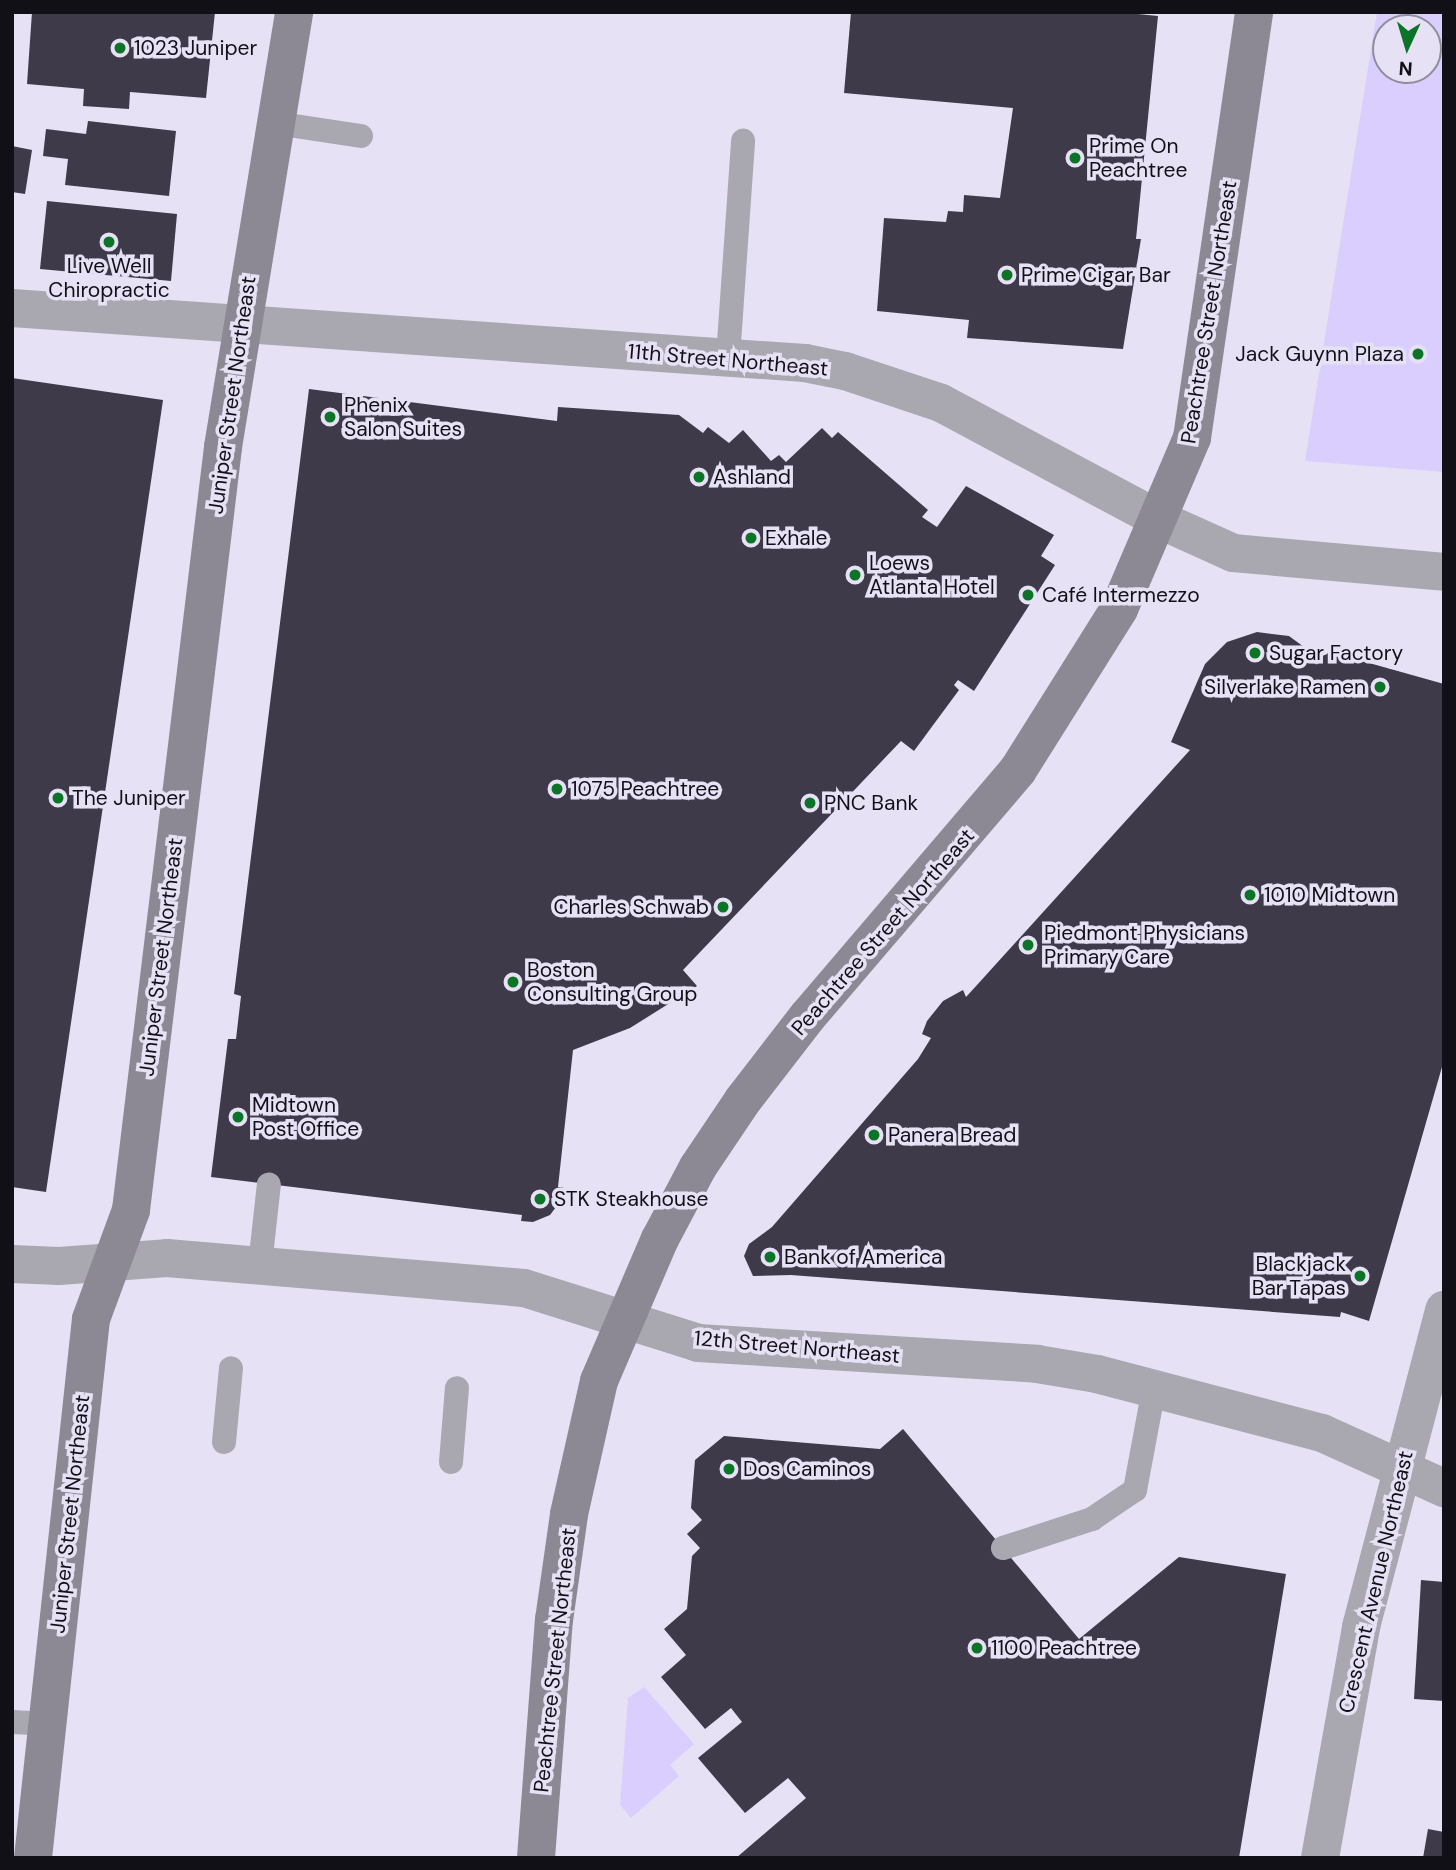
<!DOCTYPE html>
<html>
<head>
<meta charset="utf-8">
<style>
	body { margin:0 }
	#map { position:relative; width:1456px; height:1870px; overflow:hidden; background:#e6e1f5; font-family:"DM Sans",sans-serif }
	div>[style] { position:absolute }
	.green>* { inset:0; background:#daceff }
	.building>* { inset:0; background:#3e3a4a }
	.service>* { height:24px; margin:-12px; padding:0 12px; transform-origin:12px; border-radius:12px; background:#a9a7af }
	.minor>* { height:38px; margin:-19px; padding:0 19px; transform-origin:19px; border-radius:19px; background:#a9a7af }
	.secondary>* { height:38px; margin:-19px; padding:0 19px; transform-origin:19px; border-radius:19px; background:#8c8995 }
	.dots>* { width:19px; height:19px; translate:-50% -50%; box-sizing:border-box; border:4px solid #e6e1f5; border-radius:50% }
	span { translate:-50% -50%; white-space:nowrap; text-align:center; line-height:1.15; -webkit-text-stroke:7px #e6e1f5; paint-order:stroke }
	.poi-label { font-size:21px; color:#121017 }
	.left { translate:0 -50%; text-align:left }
	.right { translate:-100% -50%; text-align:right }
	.street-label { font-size:21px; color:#121017 }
	.frame { position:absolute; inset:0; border:14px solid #121017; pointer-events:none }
	.north { position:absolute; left:1372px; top:14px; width:70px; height:70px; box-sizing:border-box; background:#e6e1f5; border:2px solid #918d9c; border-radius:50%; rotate:184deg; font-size:19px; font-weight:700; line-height:28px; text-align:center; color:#121017 }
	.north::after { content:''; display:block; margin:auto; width:24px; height:32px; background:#0b7426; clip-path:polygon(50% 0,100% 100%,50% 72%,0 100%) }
</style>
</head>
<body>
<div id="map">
	<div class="green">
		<i style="clip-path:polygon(evenodd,1377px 12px,1444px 12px,1444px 472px,1305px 461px,1377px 12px,1386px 28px,1428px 28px,1428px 70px,1386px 70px,1386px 28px)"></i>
		<i style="clip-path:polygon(644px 1687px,694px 1744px,670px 1765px,679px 1776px,631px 1818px,620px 1805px,628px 1698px)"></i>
	</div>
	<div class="building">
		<i style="clip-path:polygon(32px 12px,215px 12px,206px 98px,130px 92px,129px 109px,83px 106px,84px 89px,27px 84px)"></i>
		<i style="clip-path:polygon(851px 12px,1118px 12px,1158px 16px,1136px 239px,1141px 239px,1123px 349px,967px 338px,969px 320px,877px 311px,884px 218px,946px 222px,948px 211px,963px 212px,964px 195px,1000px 198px,1013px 108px,844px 93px)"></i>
		<i style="clip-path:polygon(88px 121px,176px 131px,169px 196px,65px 185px,68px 159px,43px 156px,46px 129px,86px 134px)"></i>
		<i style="clip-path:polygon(12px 146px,32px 150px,25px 194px,12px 192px)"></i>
		<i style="clip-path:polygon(47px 201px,177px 214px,171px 281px,40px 269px)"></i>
		<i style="clip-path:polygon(12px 378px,163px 400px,46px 1192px,12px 1187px)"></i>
		<i style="clip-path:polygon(309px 389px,557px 421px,558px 407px,679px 415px,703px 433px,708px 427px,729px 443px,743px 430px,771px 461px,779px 455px,786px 462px,822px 428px,832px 438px,838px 432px,928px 510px,922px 517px,937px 527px,966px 486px,1054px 535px,1041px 556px,1055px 565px,974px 691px,958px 680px,954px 685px,959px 690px,914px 751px,901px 741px,683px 970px,697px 986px,630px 1028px,573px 1050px,558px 1187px,565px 1188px,562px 1199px,550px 1215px,533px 1222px,521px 1221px,522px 1215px,211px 1177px,228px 1039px,236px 1039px,241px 996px,234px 994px)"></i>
		<i style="clip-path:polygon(1257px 632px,1289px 636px,1319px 658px,1330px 652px,1444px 684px,1444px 1060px,1369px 1321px,1341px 1312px,1340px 1317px,791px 1275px,753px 1276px,744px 1256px,749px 1244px,772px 1227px,918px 1059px,931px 1038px,922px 1034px,927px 1021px,943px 1001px,963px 990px,966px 997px,977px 985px,1190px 750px,1171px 742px,1205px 664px,1227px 642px)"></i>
		<i style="clip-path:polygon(903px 1429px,1079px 1639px,1179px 1557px,1286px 1574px,1239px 1858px,736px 1858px,806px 1798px,788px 1778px,745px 1813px,698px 1758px,742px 1722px,731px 1708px,705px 1729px,661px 1677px,686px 1655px,664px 1629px,687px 1609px,692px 1556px,700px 1548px,687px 1534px,702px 1520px,691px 1508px,695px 1460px,724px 1436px,880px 1449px)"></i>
		<i style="clip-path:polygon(1421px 1580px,1444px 1582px,1444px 1701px,1414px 1699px)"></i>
		<i style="clip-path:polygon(1428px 1829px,1444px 1832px,1444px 1858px,1423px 1858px)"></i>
	</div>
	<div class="service">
		<i style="left:275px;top:123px;width:87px;rotate:8.6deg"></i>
		<i style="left:728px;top:357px;width:217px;rotate:-86deg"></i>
		<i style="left:260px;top:1265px;width:81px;rotate:-83.7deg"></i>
		<i style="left:224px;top:1442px;width:74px;rotate:-84.6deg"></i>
		<i style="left:451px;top:1462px;width:74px;rotate:-85.4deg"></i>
		<i style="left:1003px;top:1548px;width:94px;rotate:-18deg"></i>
		<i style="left:1092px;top:1519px;width:52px;rotate:-34deg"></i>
		<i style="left:1135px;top:1490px;width:104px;rotate:-79.4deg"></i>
		<i style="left:12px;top:1722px;width:36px;rotate:3deg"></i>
	</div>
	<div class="minor">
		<i style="left:12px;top:308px;width:795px;rotate:3.97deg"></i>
		<i style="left:805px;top:363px;width:41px;rotate:11.3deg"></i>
		<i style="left:845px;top:371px;width:101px;rotate:18.4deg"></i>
		<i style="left:941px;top:403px;width:248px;rotate:28.1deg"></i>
		<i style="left:1160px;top:520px;width:80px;rotate:24.3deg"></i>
		<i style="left:1233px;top:553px;width:212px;rotate:5.1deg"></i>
		<i style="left:12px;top:1264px;width:47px;rotate:2.4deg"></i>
		<i style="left:59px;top:1266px;width:108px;rotate:-4.2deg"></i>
		<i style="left:167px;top:1258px;width:358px;rotate:4.8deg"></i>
		<i style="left:524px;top:1288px;width:182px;rotate:17.5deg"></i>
		<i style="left:698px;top:1343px;width:340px;rotate:3.5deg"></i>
		<i style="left:1037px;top:1364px;width:61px;rotate:9.5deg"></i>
		<i style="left:1097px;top:1374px;width:233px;rotate:14.7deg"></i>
		<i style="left:1322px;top:1433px;width:134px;rotate:24.3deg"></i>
		<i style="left:1320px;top:1858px;width:235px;rotate:-79.9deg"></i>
		<i style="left:1361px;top:1627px;width:328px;rotate:-75.3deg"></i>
	</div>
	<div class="secondary">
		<i style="left:33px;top:1858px;width:542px;rotate:-83.86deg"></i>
		<i style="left:91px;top:1319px;width:116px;rotate:-69.8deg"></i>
		<i style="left:131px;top:1210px;width:769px;rotate:-83.12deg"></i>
		<i style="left:223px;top:447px;width:441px;rotate:-80.7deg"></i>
		<i style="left:536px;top:1858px;width:239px;rotate:-85.7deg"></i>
		<i style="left:554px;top:1620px;width:107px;rotate:-81.9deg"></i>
		<i style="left:569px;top:1514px;width:136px;rotate:-77.3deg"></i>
		<i style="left:599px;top:1381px;width:155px;rotate:-66.8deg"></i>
		<i style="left:660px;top:1239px;width:81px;rotate:-62.2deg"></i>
		<i style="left:698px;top:1167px;width:81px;rotate:-56.1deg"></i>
		<i style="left:743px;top:1100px;width:106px;rotate:-52.3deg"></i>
		<i style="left:808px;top:1016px;width:323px;rotate:-49.5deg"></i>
		<i style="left:1018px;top:770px;width:190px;rotate:-57.9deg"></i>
		<i style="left:1119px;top:609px;width:186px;rotate:-66.9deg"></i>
		<i style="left:1192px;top:438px;width:430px;rotate:-81.7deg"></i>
	</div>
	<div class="dots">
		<i style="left:120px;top:48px;background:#0b7426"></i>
		<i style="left:1075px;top:158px;background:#0b7426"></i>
		<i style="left:109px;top:242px;background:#0b7426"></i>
		<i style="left:1007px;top:275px;background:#0b7426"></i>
		<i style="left:1418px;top:354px;background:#0b7426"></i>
		<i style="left:330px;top:417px;background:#0b7426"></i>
		<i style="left:699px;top:477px;background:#0b7426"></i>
		<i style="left:751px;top:538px;background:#0b7426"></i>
		<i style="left:855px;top:575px;background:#0b7426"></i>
		<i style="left:1028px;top:595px;background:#0b7426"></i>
		<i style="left:1255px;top:653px;background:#0b7426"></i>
		<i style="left:1380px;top:687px;background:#0b7426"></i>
		<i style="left:557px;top:789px;background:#0b7426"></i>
		<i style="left:58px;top:798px;background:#0b7426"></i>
		<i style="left:810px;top:803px;background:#0b7426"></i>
		<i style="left:1250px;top:895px;background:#0b7426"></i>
		<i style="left:723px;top:907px;background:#0b7426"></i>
		<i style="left:1028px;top:945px;background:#0b7426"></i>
		<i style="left:513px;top:982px;background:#0b7426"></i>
		<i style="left:238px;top:1117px;background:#0b7426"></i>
		<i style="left:874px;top:1135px;background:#0b7426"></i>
		<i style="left:540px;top:1199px;background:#0b7426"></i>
		<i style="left:770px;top:1257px;background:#0b7426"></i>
		<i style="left:1360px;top:1276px;background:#0b7426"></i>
		<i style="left:729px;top:1469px;background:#0b7426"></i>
		<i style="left:977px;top:1648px;background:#0b7426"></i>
	</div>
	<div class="poi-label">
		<span class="left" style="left:134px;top:48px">1023 Juniper</span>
		<span class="left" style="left:1089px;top:158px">Prime On<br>Peachtree</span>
		<span style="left:109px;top:278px">Live Well<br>Chiropractic</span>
		<span class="left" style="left:1021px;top:275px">Prime Cigar Bar</span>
		<span class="right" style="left:1404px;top:354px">Jack Guynn Plaza</span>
		<span class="left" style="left:344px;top:417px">Phenix<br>Salon Suites</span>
		<span class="left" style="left:713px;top:477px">Ashland</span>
		<span class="left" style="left:765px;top:538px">Exhale</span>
		<span class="left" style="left:869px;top:575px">Loews<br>Atlanta Hotel</span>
		<span class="left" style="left:1042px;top:595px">Café Intermezzo</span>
		<span class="left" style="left:1269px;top:653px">Sugar Factory</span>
		<span class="right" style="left:1366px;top:687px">Silverlake Ramen</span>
		<span class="left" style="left:571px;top:789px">1075 Peachtree</span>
		<span class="left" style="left:72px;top:798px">The Juniper</span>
		<span class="left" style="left:824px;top:803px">PNC Bank</span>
		<span class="left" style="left:1264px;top:895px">1010 Midtown</span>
		<span class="right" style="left:709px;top:907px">Charles Schwab</span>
		<span class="left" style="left:1044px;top:945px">Piedmont Physicians<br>Primary Care</span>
		<span class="left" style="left:527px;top:982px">Boston<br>Consulting Group</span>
		<span class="left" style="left:252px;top:1117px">Midtown<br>Post Office</span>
		<span class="left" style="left:888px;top:1135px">Panera Bread</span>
		<span class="left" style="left:554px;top:1199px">STK Steakhouse</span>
		<span class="left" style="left:784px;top:1257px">Bank of America</span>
		<span class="right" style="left:1346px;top:1276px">Blackjack<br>Bar Tapas</span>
		<span class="left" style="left:743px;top:1469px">Dos Caminos</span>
		<span class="left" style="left:991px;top:1648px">1100 Peachtree</span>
	</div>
	<div class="street-label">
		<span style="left:1209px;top:312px;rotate:-81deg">Peachtree Street Northeast</span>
		<span style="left:728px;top:360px;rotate:5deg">11th Street Northeast</span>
		<span style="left:232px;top:395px;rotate:-82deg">Juniper Street Northeast</span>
		<span style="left:883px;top:932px;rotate:-49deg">Peachtree Street Northeast</span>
		<span style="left:161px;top:957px;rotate:-83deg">Juniper Street Northeast</span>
		<span style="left:797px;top:1347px;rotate:5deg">12th Street Northeast</span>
		<span style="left:70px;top:1514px;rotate:-84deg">Juniper Street Northeast</span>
		<span style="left:1376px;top:1582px;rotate:-77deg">Crescent Avenue Northeast</span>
		<span style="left:555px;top:1660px;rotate:-84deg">Peachtree Street Northeast</span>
	</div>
	<div class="frame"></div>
	<div class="north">N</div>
</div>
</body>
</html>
